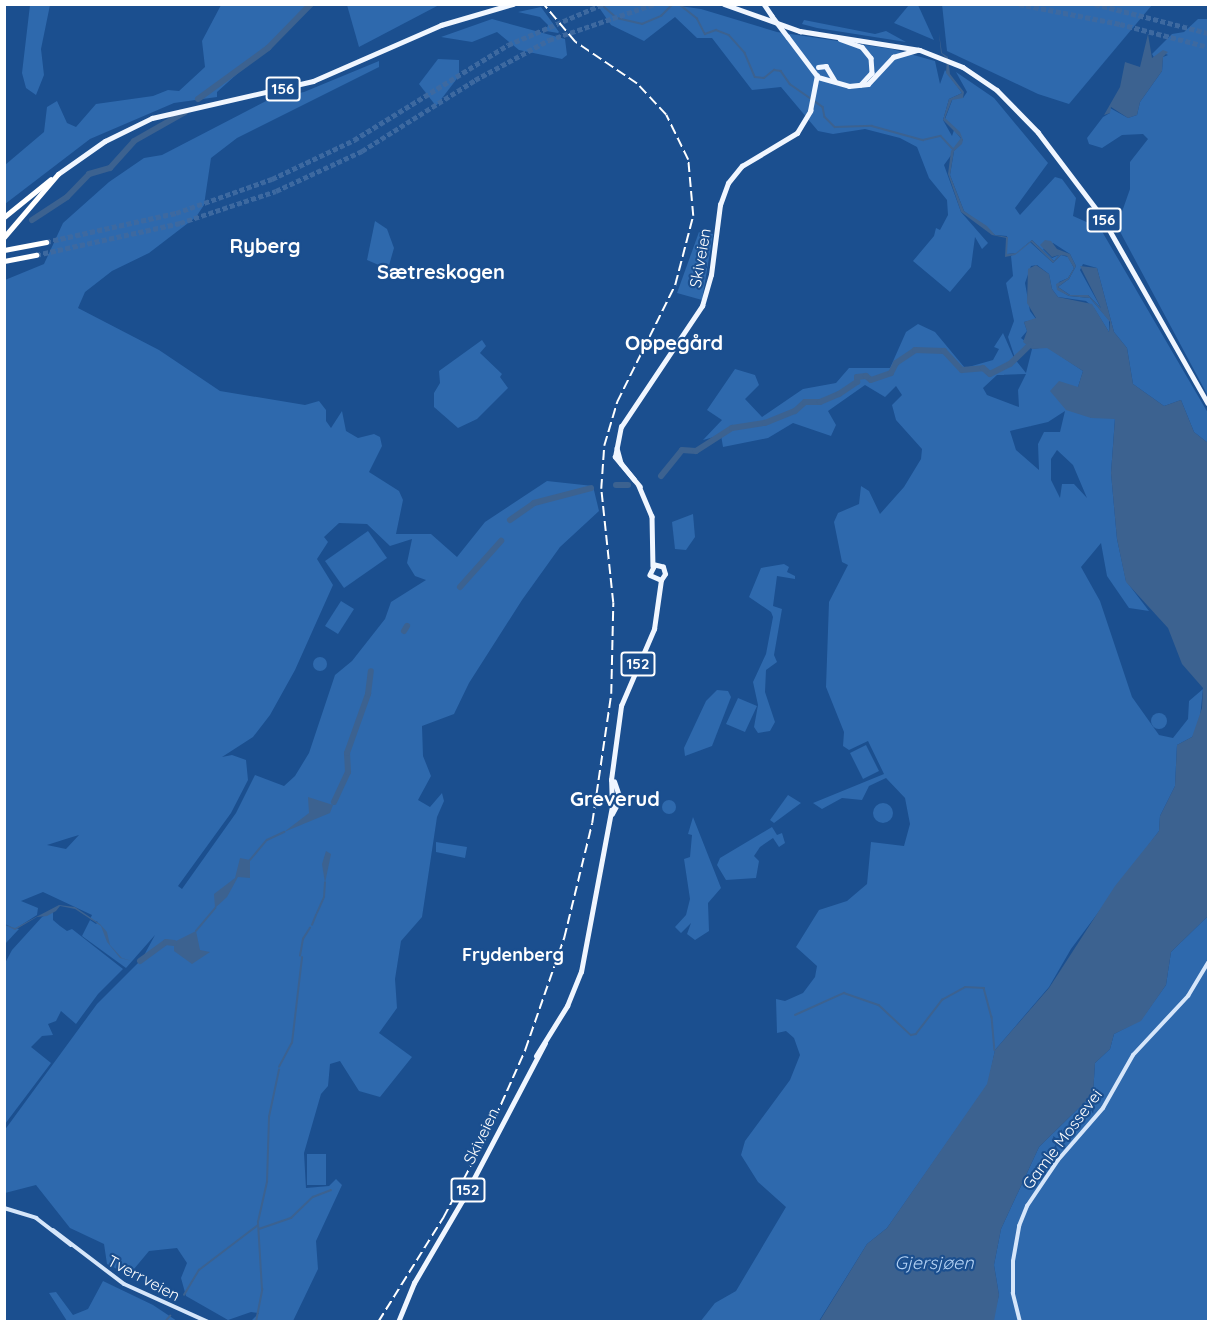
<!DOCTYPE html>
<html>
<head>
<meta charset="utf-8">
<style>
	body { margin:0 }
	#map { position:relative; width:1213px; height:1326px; overflow:hidden; background:#1b4f8f; font-family:Quicksand,sans-serif }
	div>[style] { position:absolute }
	.green>* { inset:0; background:#2e69ad }
	.round { border-radius:50% }
	.water>* { inset:0; background:#3c6290 }
	.stream>* { height:1.5px; margin:-0.75px; padding:0 0.75px; transform-origin:0.75px; border-radius:0.75px; background:#3c6290 }
	.river>* { height:6px; margin:-3px; padding:0 3px; transform-origin:3px; border-radius:3px; background:#3c6290 }
	.motorway-tunnel>* { height:5px; margin-top:-2.5px; transform-origin:0; background:repeating-linear-gradient(90deg,#3d69a0 0 5px,transparent 0 7.5px) }
	.secondary>* { height:4px; margin:-2px; padding:0 2px; transform-origin:2px; border-radius:2px; background:#d6e6fa }
	.primary>* { height:4.5px; margin:-2.25px; padding:0 2.25px; transform-origin:2.25px; border-radius:2.25px; background:#f0f6ff }
	.motorway>* { height:5px; margin:-2.5px; padding:0 2.5px; transform-origin:2.5px; border-radius:2.5px; background:#fff }
	.rail>* { height:1.5px; margin-top:-0.75px; transform-origin:0; background:repeating-linear-gradient(90deg,#fff 0 10px,transparent 0 14.5px) }
	.primary-bridge>* { height:4.5px; margin:-2.25px; padding:0 2.25px; transform-origin:2.25px; border-radius:2.25px; background:#f0f6ff }
	span { translate:-50% -50%; white-space:nowrap; text-align:center; line-height:1.15; -webkit-text-stroke:4.5px #1b4f8f; paint-order:stroke }
	.shield-label span { padding:2px 4px; background:#1b4f8f; border:2px solid; border-radius:4px; -webkit-text-stroke-width:0 }
	.shield-label { font-size:15px; color:#fff; font-weight:700 }
	.street-label { font-size:16px; color:#fff }
	.neighbourhood-label { font-size:18px; color:#fff; font-weight:700 }
	.water-label { font-size:18px; color:#b5d3f5; font-style:italic }
	.quarter-label { font-size:20px; color:#fff; font-weight:700 }
	.frame { position:absolute; inset:0; border:6px solid #fff; pointer-events:none }
</style>
</head>
<body>
<div id="map">
	<div class="green">
		<i style="clip-path:polygon(666px 4px,701px 9px,777px 32px,892px 49px,935px 61px,940px 84px,945px 70px,962px 93px,949px 99px,943px 120px,952px 136px,954px 130px,962px 140px,944px 165px,961px 212px,988px 243px,982px 249px,975px 237px,971px 267px,950px 292px,913px 261px,934px 236px,936px 228px,940px 230px,948px 215px,947px 200px,929px 178px,917px 147px,900px 138px,865px 129px,833px 134px,818px 131px,781px 87px,752px 90px,712px 38px,697px 38px,675px 17px,644px 41px,611px 25px,598px 6px)"></i>
		<i style="clip-path:polygon(942px 4px,1152px 4px,1152px 5px,1069px 104px,1038px 94px,947px 51px)"></i>
		<i style="clip-path:polygon(30px 5px,50px 5px,41px 49px,44px 75px,36px 95px,26px 88px,22px 73px)"></i>
		<i style="clip-path:polygon(221px 5px,314px 5px,217px 92px,217px 97px,174px 103px,90px 139px,5px 204px,5px 165px,44px 132px,47px 107px,57px 101px,67px 123px,76px 127px,96px 104px,153px 96px,168px 90px,179px 91px,205px 67px,202px 41px)"></i>
		<i style="clip-path:polygon(347px 5px,347px 4px,439px 5px,359px 47px)"></i>
		<i style="clip-path:polygon(909px 5px,918px 5px,934px 40px,894px 23px)"></i>
		<i style="clip-path:polygon(541px 7px,559px 32px,558px 33px,546px 31px,548px 25px,540px 17px,518px 12px)"></i>
		<i style="clip-path:polygon(492px 19px,565px 39px,567px 55px,562px 59px,519px 50px,497px 32px,472px 42px,441px 37px)"></i>
		<i style="clip-path:polygon(1198px 19px,1208px 19px,1208px 396px,1117px 226px,1130px 189px,1130px 162px,1148px 139px,1143px 134px,1122px 135px,1102px 148px,1089px 144px,1087px 138px,1103px 117px,1110px 113px,1110px 108px,1128px 118px,1137px 115px,1140px 102px,1162px 71px,1163px 57px,1168px 55px,1161px 52px,1155px 59px,1152px 54px,1172px 34px,1184px 32px)"></i>
		<i style="clip-path:polygon(804px 20px,875px 34px,886px 31px,906px 42px,817px 28px,802px 24px)"></i>
		<i style="clip-path:polygon(438px 59px,459px 60px,459px 76px,436px 106px,419px 84px)"></i>
		<i style="clip-path:polygon(evenodd,379px 61px,379px 67px,237px 138px,211px 158px,204px 205px,196px 217px,149px 253px,112px 271px,85px 292px,78px 308px,159px 350px,220px 391px,305px 405px,319px 401px,326px 410px,326px 421px,331px 428px,342px 411px,346px 431px,358px 438px,374px 434px,380px 437px,382px 446px,369px 472px,399px 491px,403px 500px,396px 534px,431px 534px,457px 557px,485px 522px,547px 481px,593px 486px,599px 511px,560px 547px,522px 600px,469px 683px,454px 714px,422px 726px,423px 756px,431px 776px,418px 800px,430px 807px,442px 793px,444px 801px,437px 817px,422px 917px,401px 941px,395px 979px,397px 1008px,379px 1033px,412px 1057px,380px 1097px,359px 1091px,340px 1061px,330px 1064px,328px 1086px,321px 1094px,304px 1153px,306px 1188px,329px 1186px,336px 1179px,342px 1185px,316px 1241px,318px 1269px,293px 1321px,251px 1321px,259px 1313px,251px 1312px,228px 1320px,186px 1296px,181px 1278px,187px 1263px,177px 1248px,149px 1251px,134px 1269px,121px 1271px,107px 1264px,104px 1244px,70px 1228px,36px 1185px,5px 1193px,4px 1131px,97px 1004px,142px 959px,155px 935px,126px 968px,82px 936px,90px 920px,96px 924px,98px 922px,90px 919px,92px 915px,43px 892px,21px 901px,38px 908px,37px 915px,15px 929px,5px 924px,5px 280px,44px 264px,63px 223px,109px 182px,144px 158px,162px 155px,268px 100px,304px 92px,379px 61px,339px 523px,367px 524px,390px 546px,412px 539px,407px 563px,415px 576px,426px 580px,391px 602px,385px 619px,352px 661px,335px 675px,309px 753px,295px 776px,284px 786px,255px 775px,236px 813px,182px 889px,178px 886px,231px 813px,248px 780px,246px 760px,232px 755px,222px 757px,253px 737px,270px 715px,295px 670px,333px 585px,317px 559px,328px 542px,324px 537px,339px 523px,379px 61px,79px 835px,66px 849px,47px 845px,69px 838px,79px 835px)"></i>
		<i style="clip-path:polygon(956px 72px,994px 98px,1048px 163px,1015px 208px,1020px 215px,1055px 177px,1062px 179px,1076px 198px,1073px 216px,1100px 228px,1208px 413px,1208px 443px,1194px 432px,1181px 400px,1164px 406px,1133px 384px,1127px 348px,1114px 332px,1097px 268px,1083px 264px,1080px 270px,1101px 308px,1088px 295px,1070px 295px,1058px 287px,1069px 279px,1076px 266px,1070px 254px,1053px 243px,1043px 249px,1052px 258px,1059px 255px,1054px 261px,1032px 240px,1016px 253px,1007px 254px,1007px 236px,995px 235px,964px 211px,950px 175px,954px 151px,963px 140px,945px 119px,953px 98px,963px 98px,967px 92px)"></i>
		<i style="clip-path:polygon(375px 221px,387px 229px,394px 248px,388px 269px,367px 260px)"></i>
		<i style="clip-path:polygon(699px 232px,713px 234px,702px 300px,677px 293px)"></i>
		<i style="clip-path:polygon(1030px 242px,1053px 263px,1061px 255px,1068px 257px,1074px 268px,1068px 278px,1059px 282px,1057px 289px,1069px 296px,1090px 298px,1109px 320px,1109px 332px,1094px 308px,1086px 301px,1058px 297px,1052px 289px,1049px 274px,1037px 265px,1031px 266px,1025px 283px,1030px 311px,1036px 319px,1024px 322px,1027px 331px,1021px 338px,1030px 345px,1015px 358px,1008px 337px,1014px 321px,1006px 283px,1013px 276px,1011px 256px)"></i>
		<i style="clip-path:polygon(evenodd,918px 324px,935px 332px,965px 368px,993px 360px,999px 349px,994px 347px,1003px 333px,1014px 358px,1026px 373px,1032px 349px,1047px 347px,1083px 371px,1078px 387px,1091px 418px,1115px 418px,1111px 473px,1117px 539px,1126px 581px,1149px 611px,1129px 608px,1107px 576px,1101px 543px,1081px 567px,1100px 601px,1132px 697px,1159px 735px,1173px 738px,1188px 719px,1189px 701px,1203px 689px,1199px 727px,1192px 737px,1177px 745px,1175px 786px,1160px 816px,1159px 831px,1071px 949px,1049px 987px,995px 1050px,988px 1084px,887px 1228px,867px 1244px,819px 1321px,700px 1322px,715px 1303px,736px 1291px,786px 1207px,758px 1182px,741px 1155px,745px 1141px,790px 1080px,800px 1055px,794px 1038px,786px 1031px,777px 1033px,776px 999px,785px 1001px,803px 993px,815px 977px,817px 966px,796px 947px,819px 910px,847px 901px,867px 884px,871px 842px,904px 846px,910px 824px,905px 798px,886px 778px,869px 786px,862px 800px,842px 798px,822px 809px,813px 803px,884px 774px,868px 741px,849px 750px,843px 746px,844px 732px,826px 687px,829px 602px,848px 565px,842px 562px,834px 522px,838px 513px,859px 504px,861px 486px,869px 491px,880px 514px,904px 487px,921px 459px,922px 449px,896px 420px,892px 405px,902px 395px,896px 386px,885px 397px,865px 385px,828px 411px,836px 425px,831px 436px,793px 423px,768px 438px,723px 447px,721px 435px,703px 440px,722px 420px,707px 410px,735px 369px,755px 375px,759px 385px,745px 399px,762px 417px,803px 389px,836px 383px,849px 368px,890px 368px,906px 332px,918px 324px,1026px 374px,1018px 390px,1019px 407px,987px 395px,983px 388px,997px 375px,1026px 374px,918px 324px,1065px 411px,1060px 432px,1044px 432px,1038px 444px,1039px 470px,1016px 450px,1010px 431px,1048px 422px,1065px 411px,918px 324px,1057px 450px,1073px 465px,1087px 498px,1074px 484px,1062px 484px,1060px 498px,1051px 480px,1051px 459px,1057px 450px)"></i>
		<i style="clip-path:polygon(482px 340px,486px 346px,480px 353px,502px 374px,500px 377px,508px 388px,477px 419px,458px 428px,434px 407px,434px 393px,440px 383px,439px 371px)"></i>
		<i style="clip-path:polygon(693px 514px,695px 537px,686px 550px,675px 549px,672px 522px)"></i>
		<i style="clip-path:polygon(368px 531px,387px 558px,344px 588px,325px 561px)"></i>
		<i style="clip-path:polygon(784px 564px,789px 567px,787px 572px,795px 576px,795px 579px,777px 576px,773px 606px,782px 609px,774px 655px,777px 662px,766px 670px,765px 692px,775px 722px,770px 731px,758px 733px,754px 727px,758px 705px,753px 682px,766px 654px,773px 617px,771px 612px,749px 597px,761px 568px)"></i>
		<i style="clip-path:polygon(341px 601px,354px 609px,338px 634px,325px 626px)"></i>
		<i class="round" style="left:313px;top:657px;width:14px;height:14px"></i>
		<i style="clip-path:polygon(717px 690px,728px 691px,731px 697px,712px 746px,685px 756px,684px 748px,706px 701px)"></i>
		<i style="clip-path:polygon(738px 698px,757px 706px,745px 732px,726px 724px)"></i>
		<i class="round" style="left:1151px;top:713px;width:16px;height:16px"></i>
		<i style="clip-path:polygon(866px 745px,879px 771px,863px 779px,850px 753px)"></i>
		<i style="clip-path:polygon(788px 795px,801px 803px,774px 823px,770px 820px)"></i>
		<i class="round" style="left:662px;top:800px;width:14px;height:14px"></i>
		<i class="round" style="left:873px;top:803px;width:20px;height:20px"></i>
		<i style="clip-path:polygon(693px 817px,721px 888px,708px 903px,709px 931px,695px 940px,687px 934px,691px 923px,681px 933px,675px 927px,686px 915px,690px 899px,684px 859px,690px 857px,692px 835px,688px 834px)"></i>
		<i style="clip-path:polygon(772px 827px,777px 835px,782px 833px,785px 843px,779px 847px,773px 838px,760px 847px,754px 856px,759px 861px,756px 878px,726px 880px,717px 865px,720px 858px)"></i>
		<i style="clip-path:polygon(436px 842px,467px 847px,465px 858px,436px 852px)"></i>
		<i style="clip-path:polygon(53px 911px,53px 920px,60px 926px,67px 931px,72px 929px,123px 969px,98px 994px,76px 1024px,61px 1011px,56px 1021px,48px 1024px,53px 1035px,42px 1036px,31px 1047px,51px 1063px,5px 1124px,4px 965px,12px 950px,42px 917px)"></i>
		<i style="clip-path:polygon(1208px 916px,1208px 1321px,992px 1322px,999px 1295px,994px 1265px,1001px 1229px,1039px 1147px,1093px 1094px,1095px 1063px,1110px 1049px,1114px 1034px,1141px 1020px,1166px 985px,1171px 952px)"></i>
		<i style="clip-path:polygon(5px 925px,19px 929px,5px 944px)"></i>
		<i style="clip-path:polygon(307px 1154px,326px 1154px,326px 1185px,307px 1185px)"></i>
		<i style="clip-path:polygon(103px 1281px,153px 1305px,177px 1321px,67px 1321px,49px 1293px,56px 1292px,73px 1315px,88px 1309px)"></i>
	</div>
	<div class="water">
		<i style="clip-path:polygon(939px 33px,942px 53px,948px 57px,950px 74px,964px 92px,963px 98px,952px 100px,945px 118px,960px 132px,963px 140px,962px 144px,954px 151px,950px 175px,964px 211px,987px 226px,995px 235px,1008px 237px,1007px 254px,1016px 253px,1032px 240px,1054px 261px,1059px 255px,1052px 257px,1040px 245px,1045px 240px,1051px 241px,1057px 249px,1070px 254px,1076px 266px,1069px 279px,1058px 287px,1070px 295px,1088px 295px,1101px 308px,1080px 266px,1097px 268px,1114px 332px,1127px 348px,1133px 384px,1164px 406px,1181px 400px,1194px 432px,1208px 443px,1208px 916px,1171px 952px,1166px 985px,1141px 1021px,1114px 1034px,1110px 1049px,1095px 1063px,1093px 1094px,1039px 1147px,1001px 1229px,994px 1265px,999px 1295px,994px 1321px,819px 1322px,867px 1244px,887px 1228px,987px 1084px,995px 1050px,1049px 988px,1115px 886px,1159px 831px,1160px 816px,1175px 786px,1177px 745px,1192px 737px,1202px 708px,1203px 688px,1182px 664px,1168px 628px,1126px 582px,1117px 539px,1111px 473px,1115px 419px,1091px 418px,1066px 410px,1050px 391px,1059px 381px,1078px 387px,1083px 371px,1047px 348px,1032px 349px,1023px 342px,1027px 331px,1024px 322px,1036px 318px,1027px 303px,1028px 269px,1036px 265px,1049px 274px,1052px 289px,1058px 297px,1092px 304px,1109px 332px,1110px 322px,1090px 298px,1069px 296px,1057px 290px,1056px 284px,1068px 278px,1074px 268px,1067px 256px,1061px 255px,1053px 263px,1031px 242px,1015px 255px,1005px 257px,1006px 238px,992px 235px,961px 212px,948px 174px,951px 151px,961px 138px,943px 120px,949px 99px,962px 93px,946px 73px,947px 59px,941px 53px)"></i>
		<i style="clip-path:polygon(1148px 34px,1152px 58px,1163px 50px,1168px 52px,1163px 57px,1162px 71px,1140px 102px,1137px 115px,1128px 118px,1111px 107px,1110px 113px,1104px 115px,1120px 87px,1125px 62px,1140px 67px)"></i>
		<i style="clip-path:polygon(308px 797px,333px 805px,330px 813px,284px 832px,309px 813px)"></i>
		<i style="clip-path:polygon(326px 851px,331px 854px,325px 883px,322px 864px)"></i>
		<i style="clip-path:polygon(240px 858px,250px 860px,250px 878px,238px 877px,227px 897px,215px 908px,214px 894px,235px 878px)"></i>
		<i style="clip-path:polygon(59px 905px,75px 907px,100px 924px,107px 932px,110px 945px,122px 958px,132px 961px,120px 958px,107px 942px,101px 926px,75px 909px,60px 906px,56px 911px,47px 916px,37px 917px,15px 930px,5px 925px,15px 928px)"></i>
		<i style="clip-path:polygon(196px 931px,200px 950px,210px 952px,192px 964px,174px 951px,174px 942px)"></i>
	</div>
	<div class="stream">
		<i style="left:601px;top:4px;width:21px;rotate:41deg"></i>
		<i style="left:617px;top:18px;width:26px;rotate:13deg"></i>
		<i style="left:642px;top:24px;width:21px;rotate:-23deg"></i>
		<i style="left:661px;top:16px;width:17px;rotate:-45deg"></i>
		<i style="left:679px;top:4px;width:23px;rotate:38deg"></i>
		<i style="left:697px;top:18px;width:18px;rotate:63deg"></i>
		<i style="left:705px;top:34px;width:12px;rotate:-20deg"></i>
		<i style="left:716px;top:30px;width:14px;rotate:21deg"></i>
		<i style="left:729px;top:35px;width:24px;rotate:48deg"></i>
		<i style="left:745px;top:53px;width:26px;rotate:67deg"></i>
		<i style="left:755px;top:77px;width:9px;rotate:6deg"></i>
		<i style="left:764px;top:78px;width:13px;rotate:-39deg"></i>
		<i style="left:774px;top:70px;width:7px;rotate:8deg"></i>
		<i style="left:781px;top:71px;width:16px;rotate:55deg"></i>
		<i style="left:790px;top:84px;width:40px;rotate:34.9deg"></i>
		<i style="left:823px;top:107px;width:10px;rotate:79deg"></i>
		<i style="left:825px;top:117px;width:14px;rotate:45deg"></i>
		<i style="left:835px;top:127px;width:37px;rotate:-2deg"></i>
		<i style="left:872px;top:126px;width:53px;rotate:15.4deg"></i>
		<i style="left:923px;top:140px;width:18px;rotate:-13deg"></i>
		<i style="left:941px;top:136px;width:18px;rotate:47deg"></i>
		<i style="left:250px;top:860px;width:26px;rotate:-50deg"></i>
		<i style="left:267px;top:840px;width:19px;rotate:-25deg"></i>
		<i style="left:317px;top:913px;width:17px;rotate:-66deg"></i>
		<i style="left:324px;top:897px;width:14px;rotate:-86deg"></i>
		<i style="left:312px;top:925px;width:11px;rotate:-68deg"></i>
		<i style="left:196px;top:931px;width:30px;rotate:-50deg"></i>
		<i style="left:300px;top:956px;width:17px;rotate:-80deg"></i>
		<i style="left:303px;top:939px;width:13px;rotate:-58deg"></i>
		<i style="left:795px;top:1015px;width:54px;rotate:-24.2deg"></i>
		<i style="left:844px;top:993px;width:37px;rotate:19deg"></i>
		<i style="left:879px;top:1005px;width:44px;rotate:43.2deg"></i>
		<i style="left:911px;top:1035px;width:5px;rotate:-11deg"></i>
		<i style="left:916px;top:1034px;width:43px;rotate:-52.6deg"></i>
		<i style="left:942px;top:1000px;width:26px;rotate:-29deg"></i>
		<i style="left:965px;top:987px;width:19px;rotate:3deg"></i>
		<i style="left:984px;top:988px;width:30px;rotate:75deg"></i>
		<i style="left:992px;top:1017px;width:33px;rotate:85deg"></i>
		<i style="left:279px;top:1067px;width:27px;rotate:-62deg"></i>
		<i style="left:292px;top:1043px;width:86px;rotate:-83.3deg"></i>
		<i style="left:259px;top:1229px;width:34px;rotate:-19deg"></i>
		<i style="left:291px;top:1218px;width:30px;rotate:-44deg"></i>
		<i style="left:313px;top:1197px;width:19px;rotate:-21deg"></i>
		<i style="left:184px;top:1295px;width:29px;rotate:-59deg"></i>
		<i style="left:199px;top:1270px;width:73px;rotate:-37.2deg"></i>
		<i style="left:165px;top:1322px;width:8px;rotate:-50deg"></i>
		<i style="left:256px;top:1322px;width:33px;rotate:-79deg"></i>
		<i style="left:262px;top:1290px;width:68px;rotate:-93.4deg"></i>
		<i style="left:258px;top:1222px;width:41px;rotate:-77.3deg"></i>
		<i style="left:267px;top:1182px;width:65px;rotate:-88.2deg"></i>
		<i style="left:269px;top:1117px;width:48px;rotate:-78deg"></i>
	</div>
	<div class="river">
		<i style="left:198px;top:99px;width:87px;rotate:-36.1deg"></i>
		<i style="left:268px;top:48px;width:62px;rotate:-45.7deg"></i>
		<i style="left:32px;top:220px;width:42px;rotate:-33.3deg"></i>
		<i style="left:67px;top:197px;width:32px;rotate:-46deg"></i>
		<i style="left:89px;top:174px;width:22px;rotate:-16deg"></i>
		<i style="left:110px;top:168px;width:36px;rotate:-48deg"></i>
		<i style="left:134px;top:141px;width:59px;rotate:-29.6deg"></i>
		<i style="left:661px;top:476px;width:33px;rotate:-51deg"></i>
		<i style="left:682px;top:450px;width:14px;rotate:4deg"></i>
		<i style="left:696px;top:451px;width:43px;rotate:-32.6deg"></i>
		<i style="left:732px;top:428px;width:33px;rotate:-9deg"></i>
		<i style="left:765px;top:423px;width:32px;rotate:-22deg"></i>
		<i style="left:795px;top:411px;width:13px;rotate:-42deg"></i>
		<i style="left:805px;top:402px;width:15px"></i>
		<i style="left:820px;top:402px;width:21px;rotate:-23deg"></i>
		<i style="left:839px;top:394px;width:22px;rotate:-34deg"></i>
		<i style="left:857px;top:382px;width:5px;rotate:-90deg"></i>
		<i style="left:857px;top:377px;width:9px;rotate:-6deg"></i>
		<i style="left:866px;top:376px;width:6px;rotate:39deg"></i>
		<i style="left:871px;top:380px;width:21px;rotate:-19deg"></i>
		<i style="left:891px;top:373px;width:11px;rotate:-63deg"></i>
		<i style="left:896px;top:363px;width:23px;rotate:-34deg"></i>
		<i style="left:915px;top:350px;width:29px;rotate:2deg"></i>
		<i style="left:944px;top:351px;width:26px;rotate:47deg"></i>
		<i style="left:962px;top:370px;width:21px;rotate:-5deg"></i>
		<i style="left:983px;top:368px;width:9px;rotate:41deg"></i>
		<i style="left:990px;top:374px;width:22px;rotate:-27deg"></i>
		<i style="left:1010px;top:364px;width:28px;rotate:-44deg"></i>
		<i style="left:616px;top:485px;width:12px"></i>
		<i style="left:510px;top:520px;width:29px;rotate:-35deg"></i>
		<i style="left:534px;top:503px;width:59px;rotate:-14.7deg"></i>
		<i style="left:460px;top:587px;width:62px;rotate:-48.3deg"></i>
		<i style="left:404px;top:631px;width:6px;rotate:-59deg"></i>
		<i style="left:334px;top:802px;width:33px;rotate:-65deg"></i>
		<i style="left:348px;top:772px;width:19px;rotate:-93deg"></i>
		<i style="left:347px;top:753px;width:63px;rotate:-70.4deg"></i>
		<i style="left:368px;top:694px;width:23px;rotate:-83deg"></i>
		<i style="left:140px;top:961px;width:32px;rotate:-36deg"></i>
		<i style="left:166px;top:942px;width:8px;rotate:7deg"></i>
	</div>
	<div class="motorway-tunnel">
		<i style="left:1019px;top:4px;width:103px;rotate:11.2deg"></i>
		<i style="left:1120px;top:24px;width:91px;rotate:14.6deg"></i>
		<i style="left:1095px;top:4px;width:117px;rotate:14.4deg"></i>
		<i style="left:46px;top:242px;width:133px;rotate:-12.6deg"></i>
		<i style="left:176px;top:213px;width:102px;rotate:-19.5deg"></i>
		<i style="left:272px;top:179px;width:91px;rotate:-25.4deg"></i>
		<i style="left:354px;top:140px;width:181px;rotate:-31.7deg"></i>
		<i style="left:508px;top:45px;width:103px;rotate:-23.3deg"></i>
		<i style="left:36px;top:255px;width:148px;rotate:-12.5deg"></i>
		<i style="left:180px;top:223px;width:101px;rotate:-18.4deg"></i>
		<i style="left:276px;top:191px;width:95px;rotate:-24.9deg"></i>
		<i style="left:362px;top:151px;width:133px;rotate:-32.1deg"></i>
		<i style="left:475px;top:80px;width:84px;rotate:-28.4deg"></i>
		<i style="left:549px;top:40px;width:111px;rotate:-18.9deg"></i>
	</div>
	<div class="secondary">
		<i style="left:4px;top:1208px;width:34px;rotate:17deg"></i>
		<i style="left:36px;top:1218px;width:44px;rotate:37.6deg"></i>
		<i style="left:53px;top:1230px;width:89px;rotate:37.3deg"></i>
		<i style="left:124px;top:1284px;width:92px;rotate:24.3deg"></i>
		<i style="left:1020px;top:1322px;width:30px;rotate:-104deg"></i>
		<i style="left:1013px;top:1293px;width:32px;rotate:-90deg"></i>
		<i style="left:1013px;top:1261px;width:36px;rotate:-80deg"></i>
		<i style="left:1019px;top:1226px;width:22px;rotate:-68deg"></i>
		<i style="left:1027px;top:1206px;width:55px;rotate:-56deg"></i>
		<i style="left:1058px;top:1160px;width:69px;rotate:-49.1deg"></i>
		<i style="left:1103px;top:1108px;width:61px;rotate:-60.5deg"></i>
		<i style="left:1133px;top:1055px;width:81px;rotate:-47deg"></i>
		<i style="left:1188px;top:996px;width:39px;rotate:-59deg"></i>
	</div>
	<div class="primary">
		<i style="left:724px;top:4px;width:81px;rotate:19.6deg"></i>
		<i style="left:800px;top:31px;width:121px;rotate:9deg"></i>
		<i style="left:920px;top:50px;width:46px;rotate:21.6deg"></i>
		<i style="left:963px;top:67px;width:41px;rotate:34.1deg"></i>
		<i style="left:997px;top:90px;width:59px;rotate:45.7deg"></i>
		<i style="left:1038px;top:132px;width:104px;rotate:52.8deg"></i>
		<i style="left:1101px;top:215px;width:216px;rotate:60.4deg"></i>
		<i style="left:764px;top:4px;width:14px;rotate:56deg"></i>
		<i style="left:788px;top:37px;width:50px;rotate:53.1deg"></i>
		<i style="left:818px;top:77px;width:32px;rotate:16deg"></i>
		<i style="left:849px;top:86px;width:19px;rotate:-6deg"></i>
		<i style="left:868px;top:84px;width:37px;rotate:-47deg"></i>
		<i style="left:893px;top:57px;width:26px;rotate:-16deg"></i>
		<i style="left:840px;top:39px;width:23px;rotate:20deg"></i>
		<i style="left:862px;top:47px;width:14px;rotate:51deg"></i>
		<i style="left:871px;top:58px;width:15px;rotate:86deg"></i>
		<i style="left:872px;top:73px;width:16px;rotate:133deg"></i>
		<i style="left:818px;top:67px;width:8px;rotate:-7deg"></i>
		<i style="left:826px;top:66px;width:17px;rotate:59deg"></i>
		<i style="left:58px;top:174px;width:57px;rotate:-35.1deg"></i>
		<i style="left:105px;top:141px;width:52px;rotate:-26.1deg"></i>
		<i style="left:152px;top:118px;width:165px;rotate:-12.9deg"></i>
		<i style="left:313px;top:81px;width:140px;rotate:-23.6deg"></i>
		<i style="left:441px;top:25px;width:75px;rotate:-16.3deg"></i>
		<i style="left:617px;top:448px;width:16px;rotate:75deg"></i>
		<i style="left:621px;top:463px;width:21px;rotate:51deg"></i>
		<i style="left:639px;top:486px;width:33px;rotate:67deg"></i>
		<i style="left:652px;top:516px;width:50px;rotate:88.9deg"></i>
		<i style="left:640px;top:487px;width:39px;rotate:-130deg"></i>
		<i style="left:615px;top:457px;width:31px;rotate:-79deg"></i>
		<i style="left:621px;top:427px;width:146px;rotate:-56.2deg"></i>
		<i style="left:702px;top:306px;width:32px;rotate:-74deg"></i>
		<i style="left:711px;top:275px;width:71px;rotate:-82.7deg"></i>
		<i style="left:720px;top:205px;width:23px;rotate:-70deg"></i>
		<i style="left:728px;top:183px;width:22px;rotate:-51deg"></i>
		<i style="left:742px;top:166px;width:64px;rotate:-31deg"></i>
		<i style="left:797px;top:133px;width:26px;rotate:-59deg"></i>
		<i style="left:810px;top:111px;width:36px;rotate:-79deg"></i>
		<i style="left:612px;top:814px;width:17px;rotate:-62deg"></i>
		<i style="left:620px;top:799px;width:18px;rotate:-109deg"></i>
		<i style="left:536px;top:1056px;width:59px;rotate:-58.2deg"></i>
		<i style="left:567px;top:1006px;width:37px;rotate:-68deg"></i>
		<i style="left:581px;top:972px;width:169px;rotate:-79.4deg"></i>
		<i style="left:612px;top:806px;width:26px;rotate:-92deg"></i>
		<i style="left:611px;top:780px;width:75px;rotate:-82.3deg"></i>
		<i style="left:621px;top:706px;width:84px;rotate:-66.8deg"></i>
		<i style="left:654px;top:629px;width:49px;rotate:-81.9deg"></i>
		<i style="left:661px;top:580px;width:7px;rotate:-56deg"></i>
		<i style="left:665px;top:574px;width:7px;rotate:-106deg"></i>
		<i style="left:663px;top:567px;width:8px;rotate:-166deg"></i>
		<i style="left:655px;top:565px;width:11px;rotate:117deg"></i>
		<i style="left:650px;top:575px;width:12px;rotate:24deg"></i>
		<i style="left:398px;top:1322px;width:42px;rotate:-67.7deg"></i>
		<i style="left:414px;top:1283px;width:95px;rotate:-59.7deg"></i>
		<i style="left:462px;top:1201px;width:178px;rotate:-62.3deg"></i>
	</div>
	<div class="motorway">
		<i style="left:4px;top:217px;width:60px;rotate:-39deg"></i>
		<i style="left:4px;top:237px;width:83px;rotate:-49.4deg"></i>
		<i style="left:4px;top:250px;width:43px;rotate:-10.8deg"></i>
		<i style="left:4px;top:261px;width:33px;rotate:-11deg"></i>
	</div>
	<div class="rail">
		<i style="left:378px;top:1322px;width:123px;rotate:-58deg"></i>
		<i style="left:443px;top:1218px;width:98px;rotate:-62.1deg"></i>
		<i style="left:489px;top:1131px;width:89px;rotate:-66deg"></i>
		<i style="left:525px;top:1050px;width:119px;rotate:-70.8deg"></i>
		<i style="left:564px;top:938px;width:118px;rotate:-76.3deg"></i>
		<i style="left:592px;top:823px;width:130px;rotate:-81.6deg"></i>
		<i style="left:611px;top:694px;width:91px;rotate:-88.7deg"></i>
		<i style="left:613px;top:603px;width:115px;rotate:-96deg"></i>
		<i style="left:601px;top:489px;width:43px;rotate:-86deg"></i>
		<i style="left:604px;top:446px;width:46px;rotate:-73.5deg"></i>
		<i style="left:617px;top:402px;width:131px;rotate:-63.6deg"></i>
		<i style="left:675px;top:285px;width:71px;rotate:-75.4deg"></i>
		<i style="left:693px;top:216px;width:56px;rotate:-95.1deg"></i>
		<i style="left:688px;top:160px;width:50px;rotate:-116.1deg"></i>
		<i style="left:666px;top:115px;width:42px;rotate:-133.1deg"></i>
		<i style="left:637px;top:84px;width:75px;rotate:-145.9deg"></i>
		<i style="left:575px;top:42px;width:50px;rotate:-130.1deg"></i>
	</div>
	<div class="primary-bridge">
		<i style="left:772px;top:16px;width:26px;rotate:53deg"></i>
	</div>
	<div class="shield-label">
		<span style="left:283px;top:89px">156</span>
		<span style="left:1104px;top:220px">156</span>
		<span style="left:638px;top:664px">152</span>
		<span style="left:468px;top:1190px">152</span>
	</div>
	<div class="street-label">
		<span style="left:700px;top:258px;rotate:-80deg">Skiveien</span>
		<span style="left:481px;top:1136px;rotate:-64deg">Skiveien</span>
		<span style="left:1062px;top:1139px;rotate:-53deg">Gamle Mossevei</span>
		<span style="left:144px;top:1278px;rotate:28deg">Tverrveien</span>
	</div>
	<div class="neighbourhood-label">
		<span style="left:513px;top:955px">Frydenberg</span>
	</div>
	<div class="water-label">
		<span style="left:934px;top:1263px">Gjersjøen</span>
	</div>
	<div class="quarter-label">
		<span style="left:265px;top:245px">Ryberg</span>
		<span style="left:441px;top:271px">Sætreskogen</span>
		<span style="left:674px;top:342px">Oppegård</span>
		<span style="left:615px;top:798px">Greverud</span>
	</div>
	<div class="frame"></div>
</div>
</body>
</html>
